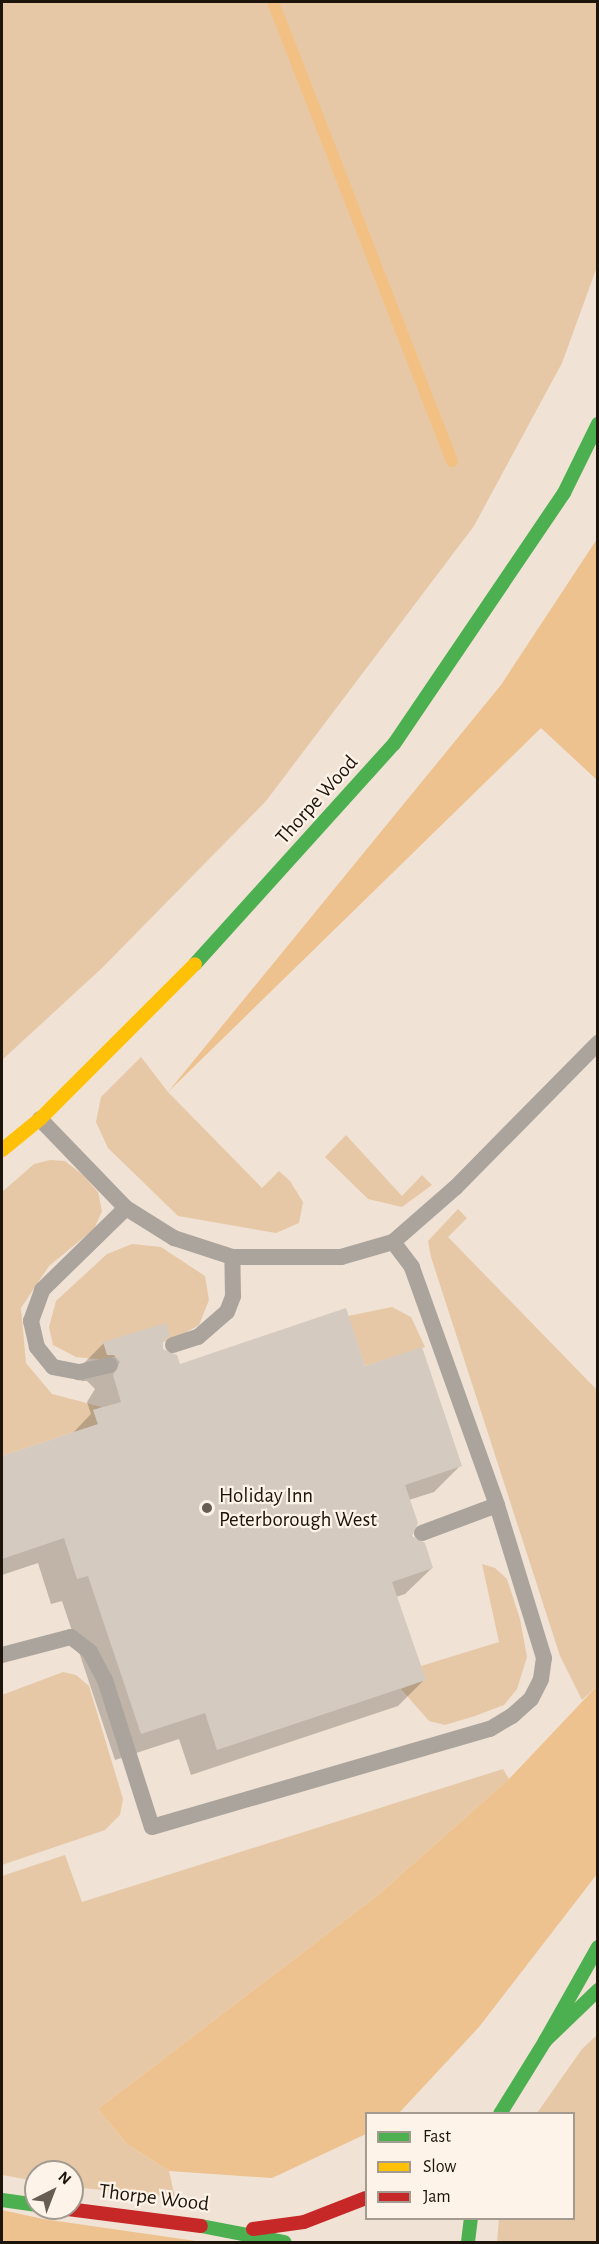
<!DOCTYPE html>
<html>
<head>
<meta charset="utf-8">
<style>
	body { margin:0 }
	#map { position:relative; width:599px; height:2244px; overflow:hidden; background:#f0e2d4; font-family:"Alegreya Sans",sans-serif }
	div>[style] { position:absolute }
	.green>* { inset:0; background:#e6c8a7 }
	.forest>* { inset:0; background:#edc28f }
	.shadow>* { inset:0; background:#0003 }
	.stream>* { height:12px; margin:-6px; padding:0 6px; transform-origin:6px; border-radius:6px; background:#f3c083 }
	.building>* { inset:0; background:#d5cabf }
	.lane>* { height:16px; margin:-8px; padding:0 8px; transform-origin:8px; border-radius:8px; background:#aaa49d }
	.fast>* { height:14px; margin:-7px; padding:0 7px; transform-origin:7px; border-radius:7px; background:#4caf50 }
	.slow>* { height:14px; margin:-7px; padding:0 7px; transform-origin:7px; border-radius:7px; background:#ffc107 }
	.jam>* { height:14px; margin:-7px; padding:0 7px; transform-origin:7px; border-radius:7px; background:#c62828 }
	.dots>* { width:16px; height:16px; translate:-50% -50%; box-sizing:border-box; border:3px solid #fdf3e8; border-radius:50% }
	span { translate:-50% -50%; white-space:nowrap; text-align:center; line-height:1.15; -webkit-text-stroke:4.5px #fdf3e8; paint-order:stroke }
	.street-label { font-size:21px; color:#1d150b }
	.poi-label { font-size:21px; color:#1d150b }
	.left { translate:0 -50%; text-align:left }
	.frame { position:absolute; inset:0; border:3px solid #1d150b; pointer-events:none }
	.legend { position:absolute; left:365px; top:2112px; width:210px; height:108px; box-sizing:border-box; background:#fdf3e8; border:2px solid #a39a90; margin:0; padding:8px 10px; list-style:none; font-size:18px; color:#1d150b }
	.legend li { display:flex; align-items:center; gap:12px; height:30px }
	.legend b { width:30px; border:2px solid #a39a90 }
	.north { position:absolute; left:24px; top:2160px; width:60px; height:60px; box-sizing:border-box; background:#fdf3e8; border:2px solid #a39a90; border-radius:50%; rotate:42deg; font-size:16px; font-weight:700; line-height:24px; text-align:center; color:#1d150b }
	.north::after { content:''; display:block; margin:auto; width:21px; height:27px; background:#675d51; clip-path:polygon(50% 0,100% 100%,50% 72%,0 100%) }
</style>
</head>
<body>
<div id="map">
	<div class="green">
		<i style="clip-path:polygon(2px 2px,597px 2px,598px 264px,562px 363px,474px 526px,266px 801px,102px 968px,2px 1060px)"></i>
		<i style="clip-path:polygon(141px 1057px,168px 1092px,262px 1188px,279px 1171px,290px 1181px,303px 1202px,299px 1223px,276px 1233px,178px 1216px,108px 1148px,96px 1122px,101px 1097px)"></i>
		<i style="clip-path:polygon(346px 1135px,402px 1196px,422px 1175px,432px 1185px,402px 1207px,368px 1199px,325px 1157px)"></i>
		<i style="clip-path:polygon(50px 1160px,65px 1161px,83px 1175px,98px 1192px,102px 1211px,94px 1229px,49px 1266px,21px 1308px,26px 1363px,52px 1394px,102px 1407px,93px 1410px,100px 1431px,86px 1428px,2px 1456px,2px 1192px,34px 1164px)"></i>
		<i style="clip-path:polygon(458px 1209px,467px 1218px,448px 1237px,597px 1390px,597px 1686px,582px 1700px,560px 1656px,431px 1257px,428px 1241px)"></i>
		<i style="clip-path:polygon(132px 1244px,161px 1247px,205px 1276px,209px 1300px,199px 1325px,176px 1338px,104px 1360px,76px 1357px,53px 1345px,49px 1327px,56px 1301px,107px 1254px)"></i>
		<i style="clip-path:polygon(392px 1307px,411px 1317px,425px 1347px,365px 1366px,348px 1316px)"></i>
		<i style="clip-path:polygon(482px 1564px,495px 1568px,507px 1579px,520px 1619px,527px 1657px,517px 1689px,504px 1705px,475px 1716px,445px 1725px,429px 1721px,401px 1689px,425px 1680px,421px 1666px,499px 1642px)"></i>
		<i style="clip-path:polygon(63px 1672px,76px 1675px,89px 1686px,123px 1799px,120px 1815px,105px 1830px,2px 1865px,2px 1695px)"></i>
		<i style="clip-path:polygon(503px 1769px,509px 1779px,378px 1895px,98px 2109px,127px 2144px,169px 2171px,175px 2197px,72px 2187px,72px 2172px,36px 2172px,36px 2181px,2px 2175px,2px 1876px,65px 1855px,82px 1902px)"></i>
		<i style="clip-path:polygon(597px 2035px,597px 2242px,497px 2242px,499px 2219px,574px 2218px,574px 2114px,537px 2113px,582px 2049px)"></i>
	</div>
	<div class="forest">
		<i style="clip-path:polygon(597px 539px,597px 780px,541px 728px,168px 1092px,501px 685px)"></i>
		<i style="clip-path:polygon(597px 1686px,597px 1874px,479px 2027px,399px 2113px,366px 2114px,366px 2134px,272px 2178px,169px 2171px,127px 2144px,98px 2109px,378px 1895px,509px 1779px)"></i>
		<i style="clip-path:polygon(2px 2210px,43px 2219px,203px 2242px,2px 2242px)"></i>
	</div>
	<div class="shadow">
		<i style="clip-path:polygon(161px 1342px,162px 1350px,179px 1366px,364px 1368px,460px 1466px,434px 1492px,409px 1500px,410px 1537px,432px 1568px,405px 1594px,396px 1597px,424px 1680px,398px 1706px,191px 1775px,179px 1739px,115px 1760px,62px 1601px,51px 1604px,38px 1563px,2px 1575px,2px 1458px,71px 1435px,91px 1414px,87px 1402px,95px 1389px,87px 1381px,81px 1381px,78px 1369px,104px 1343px)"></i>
	</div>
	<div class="stream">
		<i style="left:273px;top:2px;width:493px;rotate:68.7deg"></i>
	</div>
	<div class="building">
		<i style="clip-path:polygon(346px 1308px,365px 1366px,422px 1347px,462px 1466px,405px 1485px,418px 1523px,412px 1536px,425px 1543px,433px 1568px,392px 1582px,426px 1680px,217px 1750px,205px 1713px,141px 1734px,88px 1576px,77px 1579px,64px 1538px,2px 1559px,2px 1456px,98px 1424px,93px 1410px,121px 1402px,113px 1375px,120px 1362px,114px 1355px,107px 1355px,103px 1342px,166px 1323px,170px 1335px,163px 1342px,163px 1349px,177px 1355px,180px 1364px)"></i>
	</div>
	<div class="lane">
		<i style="left:40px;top:1119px;width:124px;rotate:46deg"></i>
		<i style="left:126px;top:1208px;width:57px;rotate:32deg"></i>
		<i style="left:174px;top:1238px;width:61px;rotate:18.1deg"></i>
		<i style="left:232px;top:1257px;width:109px"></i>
		<i style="left:341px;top:1257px;width:54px;rotate:-16.1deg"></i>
		<i style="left:393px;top:1242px;width:82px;rotate:-41.1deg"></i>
		<i style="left:455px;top:1188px;width:204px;rotate:-45.4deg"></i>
		<i style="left:173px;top:1345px;width:26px;rotate:-18deg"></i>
		<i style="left:198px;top:1337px;width:38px;rotate:-41deg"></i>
		<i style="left:227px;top:1312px;width:17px;rotate:-69deg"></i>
		<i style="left:233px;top:1296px;width:39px;rotate:-91deg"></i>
		<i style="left:110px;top:1365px;width:32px;rotate:167deg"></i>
		<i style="left:79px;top:1372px;width:26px;rotate:-169deg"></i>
		<i style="left:53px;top:1367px;width:26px;rotate:-129deg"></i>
		<i style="left:37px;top:1347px;width:27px;rotate:-103deg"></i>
		<i style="left:31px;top:1321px;width:33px;rotate:-70deg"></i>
		<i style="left:42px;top:1290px;width:117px;rotate:-44.3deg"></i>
		<i style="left:422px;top:1533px;width:80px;rotate:-20.5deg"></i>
		<i style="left:2px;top:1655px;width:71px;rotate:-14.6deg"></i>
		<i style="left:71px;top:1637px;width:24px;rotate:38deg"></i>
		<i style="left:90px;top:1652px;width:32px;rotate:62deg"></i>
		<i style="left:105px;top:1680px;width:154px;rotate:72.3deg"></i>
		<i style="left:152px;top:1827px;width:352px;rotate:-16.2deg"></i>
		<i style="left:490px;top:1729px;width:26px;rotate:-31deg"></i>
		<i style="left:512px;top:1716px;width:25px;rotate:-42deg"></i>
		<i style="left:531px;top:1699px;width:22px;rotate:-63deg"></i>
		<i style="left:541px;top:1679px;width:21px;rotate:-82deg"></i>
		<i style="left:544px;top:1658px;width:160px;rotate:-107.1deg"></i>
		<i style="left:497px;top:1505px;width:253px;rotate:-109.7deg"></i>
		<i style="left:412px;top:1267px;width:31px;rotate:-127deg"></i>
	</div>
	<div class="fast">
		<i style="left:195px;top:964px;width:297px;rotate:-47.9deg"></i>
		<i style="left:394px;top:744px;width:303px;rotate:-55.9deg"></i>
		<i style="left:564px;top:493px;width:77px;rotate:-63.8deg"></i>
		<i style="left:545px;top:2041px;width:108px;rotate:-60.6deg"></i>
		<i style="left:500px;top:2114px;width:86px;rotate:-58.3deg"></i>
		<i style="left:545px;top:2041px;width:74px;rotate:-43.9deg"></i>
		<i style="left:2px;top:2200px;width:34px;rotate:8deg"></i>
		<i style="left:201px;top:2226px;width:85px;rotate:10.9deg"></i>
		<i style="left:468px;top:2242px;width:24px;rotate:-83deg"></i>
	</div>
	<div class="slow">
		<i style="left:2px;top:1150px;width:49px;rotate:-39.2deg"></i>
		<i style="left:40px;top:1119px;width:219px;rotate:-45deg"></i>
	</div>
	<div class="jam">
		<i style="left:60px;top:2208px;width:142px;rotate:7.3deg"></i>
		<i style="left:253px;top:2229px;width:51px;rotate:-7.8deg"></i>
		<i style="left:304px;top:2222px;width:66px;rotate:-21.2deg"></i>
	</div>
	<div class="dots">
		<i style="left:207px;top:1508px;background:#675d51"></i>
	</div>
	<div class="street-label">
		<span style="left:317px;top:800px;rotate:-48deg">Thorpe Wood</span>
		<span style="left:154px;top:2198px;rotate:7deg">Thorpe Wood</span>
	</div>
	<div class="poi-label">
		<span class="left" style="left:219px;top:1508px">Holiday Inn<br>Peterborough West</span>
	</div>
	<div class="frame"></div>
	<ul class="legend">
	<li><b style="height:8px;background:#4caf50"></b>Fast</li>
	<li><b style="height:8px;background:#ffc107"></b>Slow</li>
	<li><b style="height:8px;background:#c62828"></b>Jam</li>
	</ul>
	<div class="north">N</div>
</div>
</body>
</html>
